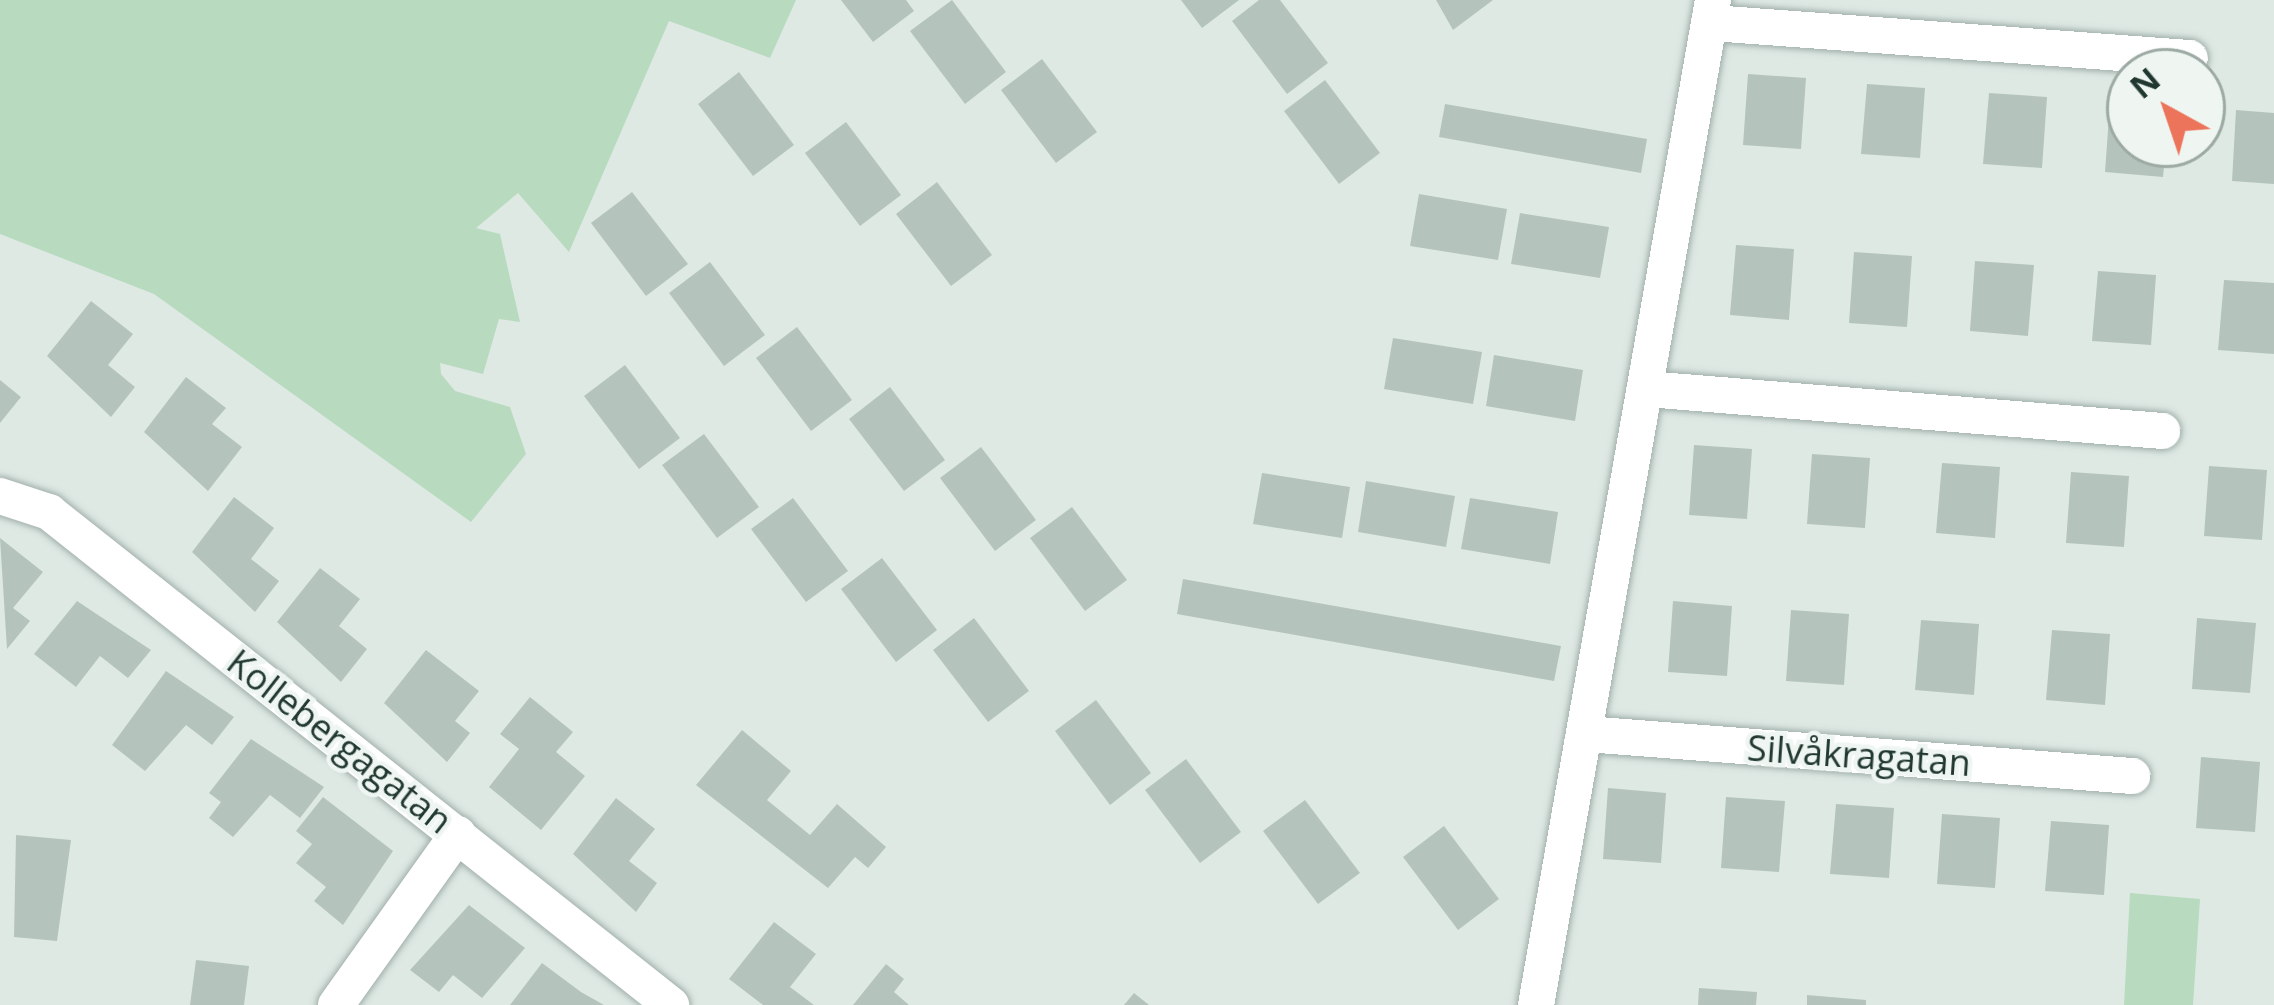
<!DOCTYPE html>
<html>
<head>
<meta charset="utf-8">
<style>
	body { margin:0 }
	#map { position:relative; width:2274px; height:1005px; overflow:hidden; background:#dee9e4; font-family:"Open Sans",sans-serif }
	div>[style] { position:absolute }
	.green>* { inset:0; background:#b8dabf }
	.building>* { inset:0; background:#b4c4bc }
	.roads { filter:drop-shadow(0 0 3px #a2b0aa) drop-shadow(0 0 3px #a2b0aa) }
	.minor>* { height:36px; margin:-18px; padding:0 18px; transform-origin:18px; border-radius:18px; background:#fff }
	span { translate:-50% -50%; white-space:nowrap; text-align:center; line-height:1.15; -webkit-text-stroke:9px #eff6f2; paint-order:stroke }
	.street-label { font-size:36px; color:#213830 }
	.north { position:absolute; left:2106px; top:48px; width:120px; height:120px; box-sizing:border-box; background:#eff6f2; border:3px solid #9daaa4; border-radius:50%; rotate:320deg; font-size:33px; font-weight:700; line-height:48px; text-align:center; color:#213830 }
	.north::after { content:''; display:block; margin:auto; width:42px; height:54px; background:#eb745b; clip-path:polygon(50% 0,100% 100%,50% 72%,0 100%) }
</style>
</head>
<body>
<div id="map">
	<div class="green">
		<i style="clip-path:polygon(0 0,796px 0,770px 58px,669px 21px,569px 252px,518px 193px,476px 228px,500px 234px,520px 322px,499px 319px,483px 374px,440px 363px,441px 374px,455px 391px,510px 407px,526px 454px,471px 522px,154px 294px,0 234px)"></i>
		<i style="clip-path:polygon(2130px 893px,2200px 899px,2193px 1005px,2124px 1005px)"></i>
	</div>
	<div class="building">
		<i style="clip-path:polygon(841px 0,906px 0,914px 11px,873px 42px)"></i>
		<i style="clip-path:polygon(952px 0,1006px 72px,965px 104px,910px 31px)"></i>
		<i style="clip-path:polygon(1181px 0,1239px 0,1202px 28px)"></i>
		<i style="clip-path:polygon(1259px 0,1280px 0,1328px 63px,1287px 94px,1232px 21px)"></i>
		<i style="clip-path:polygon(1436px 0,1493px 0,1453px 30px)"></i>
		<i style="clip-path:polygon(1042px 59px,1097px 132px,1056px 163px,1001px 90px)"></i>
		<i style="clip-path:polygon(739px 72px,794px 145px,753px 176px,698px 104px)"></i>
		<i style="clip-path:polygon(1748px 74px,1806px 78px,1801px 149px,1743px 145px)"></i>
		<i style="clip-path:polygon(1325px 80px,1380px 153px,1339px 184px,1284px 111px)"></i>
		<i style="clip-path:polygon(1867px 84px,1925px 88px,1920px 158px,1861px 154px)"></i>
		<i style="clip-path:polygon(1989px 93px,2047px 97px,2042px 168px,1983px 164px)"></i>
		<i style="clip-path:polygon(2110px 102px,2130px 104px,2130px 144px,2166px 144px,2163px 177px,2105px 172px)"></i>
		<i style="clip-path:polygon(1445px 104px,1647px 139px,1641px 173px,1439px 137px)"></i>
		<i style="clip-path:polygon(2236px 110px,2274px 113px,2274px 184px,2232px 181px)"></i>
		<i style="clip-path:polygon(846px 122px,901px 195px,860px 226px,805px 153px)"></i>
		<i style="clip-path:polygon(937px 182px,992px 255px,951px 286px,896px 214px)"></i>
		<i style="clip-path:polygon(632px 192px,688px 264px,646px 296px,591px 223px)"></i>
		<i style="clip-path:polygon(1419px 194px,1507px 209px,1498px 260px,1410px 246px)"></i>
		<i style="clip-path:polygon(1520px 213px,1609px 227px,1600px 278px,1511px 264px)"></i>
		<i style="clip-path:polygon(1736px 245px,1794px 249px,1789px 320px,1730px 315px)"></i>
		<i style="clip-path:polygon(1854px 252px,1912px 256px,1907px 327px,1849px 323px)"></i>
		<i style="clip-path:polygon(1975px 261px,2034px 265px,2028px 336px,1970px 331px)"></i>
		<i style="clip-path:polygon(710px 262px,765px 335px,724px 366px,669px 293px)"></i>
		<i style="clip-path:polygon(2098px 271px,2156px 275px,2151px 345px,2092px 341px)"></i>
		<i style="clip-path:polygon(2224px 280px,2274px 283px,2274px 354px,2218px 350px)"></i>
		<i style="clip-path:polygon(91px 301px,133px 334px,108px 365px,135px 387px,111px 417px,47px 356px)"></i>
		<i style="clip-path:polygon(797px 327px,852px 400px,811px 431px,756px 358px)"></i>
		<i style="clip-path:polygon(1393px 338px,1482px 352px,1473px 404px,1384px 389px)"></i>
		<i style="clip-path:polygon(1494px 355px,1583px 370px,1575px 421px,1486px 406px)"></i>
		<i style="clip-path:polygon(625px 365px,680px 438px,639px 469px,584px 396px)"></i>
		<i style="clip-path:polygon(186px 377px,226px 408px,212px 424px,242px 447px,208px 491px,144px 432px)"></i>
		<i style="clip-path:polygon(0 380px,21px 397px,0 423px)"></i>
		<i style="clip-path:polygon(890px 387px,945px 460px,904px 491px,849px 419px)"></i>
		<i style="clip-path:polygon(704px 434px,759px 507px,717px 538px,662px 465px)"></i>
		<i style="clip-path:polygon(1694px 445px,1752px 449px,1747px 519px,1689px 515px)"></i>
		<i style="clip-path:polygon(981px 447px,1036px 520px,995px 551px,940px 478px)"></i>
		<i style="clip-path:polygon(1812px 454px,1870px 458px,1865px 528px,1807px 524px)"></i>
		<i style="clip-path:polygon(1942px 463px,2000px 467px,1995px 538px,1936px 533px)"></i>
		<i style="clip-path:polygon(2209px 466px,2267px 470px,2262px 540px,2204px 536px)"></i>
		<i style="clip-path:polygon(2071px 472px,2129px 476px,2124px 547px,2066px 543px)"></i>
		<i style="clip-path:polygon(1262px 473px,1350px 487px,1342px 538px,1253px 524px)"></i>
		<i style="clip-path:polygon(1366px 481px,1455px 496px,1446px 547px,1358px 532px)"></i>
		<i style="clip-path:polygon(234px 497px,274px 528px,251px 559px,279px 581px,255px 612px,192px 552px)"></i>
		<i style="clip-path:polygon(793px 498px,848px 571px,806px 602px,751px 529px)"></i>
		<i style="clip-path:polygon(1470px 498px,1558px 512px,1550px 564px,1461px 549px)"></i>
		<i style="clip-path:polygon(1072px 507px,1127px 580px,1085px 611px,1030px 538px)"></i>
		<i style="clip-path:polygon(0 538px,43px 572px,13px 608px,30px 621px,7px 649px)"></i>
		<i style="clip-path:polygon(882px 558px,937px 630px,896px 662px,841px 589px)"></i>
		<i style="clip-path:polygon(320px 568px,360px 599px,339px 626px,367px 649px,341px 682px,277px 622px)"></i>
		<i style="clip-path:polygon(1183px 579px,1561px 646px,1554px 681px,1177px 614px)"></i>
		<i style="clip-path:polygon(77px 601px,151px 650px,128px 678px,100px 656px,76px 687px,34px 654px)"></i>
		<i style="clip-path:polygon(1673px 601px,1732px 606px,1727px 676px,1668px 672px)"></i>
		<i style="clip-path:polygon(1791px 610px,1849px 614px,1844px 685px,1786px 681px)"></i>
		<i style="clip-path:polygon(974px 618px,1029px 691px,988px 722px,933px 650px)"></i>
		<i style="clip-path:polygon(2197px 618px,2256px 623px,2250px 693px,2192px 689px)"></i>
		<i style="clip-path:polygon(1921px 620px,1979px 624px,1974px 695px,1915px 690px)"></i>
		<i style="clip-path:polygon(2052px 630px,2110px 634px,2105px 705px,2046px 700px)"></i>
		<i style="clip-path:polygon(426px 650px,479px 691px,455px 721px,470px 733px,447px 762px,384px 703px)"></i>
		<i style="clip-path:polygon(166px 671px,234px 717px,212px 745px,186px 725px,145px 771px,112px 745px)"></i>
		<i style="clip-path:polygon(530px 697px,573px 732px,556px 752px,585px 776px,541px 830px,489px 787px,519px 749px,500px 734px)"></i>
		<i style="clip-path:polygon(1096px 700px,1151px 773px,1110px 805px,1055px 731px)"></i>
		<i style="clip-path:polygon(742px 730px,791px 771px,767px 800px,810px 835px,837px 804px,886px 847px,868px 868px,855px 857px,828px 888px,696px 785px)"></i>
		<i style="clip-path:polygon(251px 739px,324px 787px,300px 818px,270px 795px,233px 837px,209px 818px,221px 802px,209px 793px)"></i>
		<i style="clip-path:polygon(2201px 757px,2260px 762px,2255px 832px,2196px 828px)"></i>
		<i style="clip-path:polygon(1186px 759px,1241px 832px,1200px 863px,1145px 790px)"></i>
		<i style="clip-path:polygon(1608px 788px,1666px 793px,1661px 863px,1603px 859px)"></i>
		<i style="clip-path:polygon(323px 797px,393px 851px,343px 925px,314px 901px,326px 887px,296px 863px,312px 844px,296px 831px)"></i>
		<i style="clip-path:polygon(1726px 797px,1785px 801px,1779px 872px,1721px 868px)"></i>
		<i style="clip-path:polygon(616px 798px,655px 829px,629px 861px,657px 883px,636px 912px,573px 854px)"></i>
		<i style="clip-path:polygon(1305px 800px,1360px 873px,1318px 904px,1263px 831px)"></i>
		<i style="clip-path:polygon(1836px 804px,1894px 808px,1889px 878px,1830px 874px)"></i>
		<i style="clip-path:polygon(1942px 814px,2000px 818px,1995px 888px,1937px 884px)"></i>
		<i style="clip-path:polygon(2051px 821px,2109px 825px,2104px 895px,2045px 891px)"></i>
		<i style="clip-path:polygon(1444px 826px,1499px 899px,1458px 930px,1403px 857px)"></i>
		<i style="clip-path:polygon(16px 835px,71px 840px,57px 941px,14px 937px)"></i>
		<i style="clip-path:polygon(469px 905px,525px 948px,482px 998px,453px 975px,439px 992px,410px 970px)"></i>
		<i style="clip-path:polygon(774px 922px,816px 954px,790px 987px,814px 1005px,763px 1005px,729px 979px)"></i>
		<i style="clip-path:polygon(196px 960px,249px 966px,244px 1005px,190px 1005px)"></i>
		<i style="clip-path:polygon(542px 963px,581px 992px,604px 1005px,510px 1005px)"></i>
		<i style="clip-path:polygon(886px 964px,904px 979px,894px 992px,909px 1005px,853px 1005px)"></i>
		<i style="clip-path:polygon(1699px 988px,1757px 992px,1756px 1005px,1698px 1005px)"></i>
		<i style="clip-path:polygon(1134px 993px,1149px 1005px,1124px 1005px)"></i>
		<i style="clip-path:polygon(1807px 995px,1866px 1000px,1866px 1005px,1807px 1005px)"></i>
	</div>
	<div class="roads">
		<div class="minor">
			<i style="left:1712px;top:23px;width:479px;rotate:4.2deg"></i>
			<i style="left:1647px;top:389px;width:517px;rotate:4.66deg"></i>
			<i style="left:0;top:496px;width:52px;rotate:18.1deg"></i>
			<i style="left:49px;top:512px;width:794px;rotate:38.4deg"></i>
			<i style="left:1586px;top:734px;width:548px;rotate:4.4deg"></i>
			<i style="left:336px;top:1005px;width:210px;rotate:-54.5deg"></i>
			<i style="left:1536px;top:1005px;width:1020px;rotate:-80.01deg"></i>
		</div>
	</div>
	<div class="street-label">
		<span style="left:340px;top:741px;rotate:38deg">Kollebergagatan</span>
		<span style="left:1859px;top:755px;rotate:4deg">Silvåkragatan</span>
	</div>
	<div class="north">N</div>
</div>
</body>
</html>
